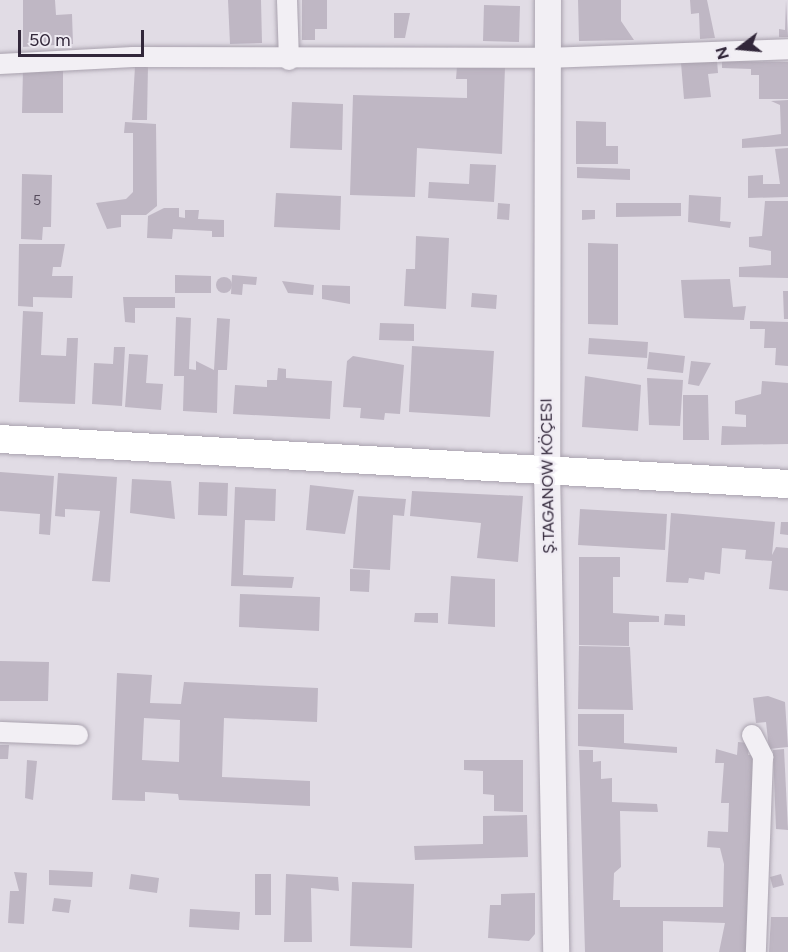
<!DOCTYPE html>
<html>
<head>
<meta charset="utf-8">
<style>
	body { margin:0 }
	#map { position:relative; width:788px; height:952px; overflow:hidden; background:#e1dce5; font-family:Figtree,sans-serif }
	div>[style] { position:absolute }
	.building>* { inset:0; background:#bfb7c4 }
	.round { border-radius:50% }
	.roads { filter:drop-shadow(0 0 2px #a9a2ae) drop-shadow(0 0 2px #a9a2ae) }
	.minor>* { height:20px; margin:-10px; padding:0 10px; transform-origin:10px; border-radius:10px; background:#f2eff4 }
	.tertiary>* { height:26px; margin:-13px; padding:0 13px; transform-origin:13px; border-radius:13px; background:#f2eff4 }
	.secondary>* { height:28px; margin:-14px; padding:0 14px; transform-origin:14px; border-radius:14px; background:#fff }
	span { translate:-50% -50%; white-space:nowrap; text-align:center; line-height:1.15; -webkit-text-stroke:4.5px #efebf3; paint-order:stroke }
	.number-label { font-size:14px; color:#554b5c }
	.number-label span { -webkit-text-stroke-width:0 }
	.street-label { font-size:16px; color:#32273a }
	.north { position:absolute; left:710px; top:18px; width:60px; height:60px; -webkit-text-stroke:4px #efebf3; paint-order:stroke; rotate:254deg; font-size:16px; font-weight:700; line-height:24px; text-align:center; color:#32273a }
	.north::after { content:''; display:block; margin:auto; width:21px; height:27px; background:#32273a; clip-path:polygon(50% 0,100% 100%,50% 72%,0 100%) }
	.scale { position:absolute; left:18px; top:30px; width:126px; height:27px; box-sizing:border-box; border:3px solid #32273a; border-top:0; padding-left:8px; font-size:18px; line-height:21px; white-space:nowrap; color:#32273a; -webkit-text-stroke:4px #efebf3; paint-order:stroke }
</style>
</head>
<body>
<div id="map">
	<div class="building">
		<i style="clip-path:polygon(23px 0,55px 0,56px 15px,72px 14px,73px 44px,23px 47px)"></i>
		<i style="clip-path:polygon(228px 0,261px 0,262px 43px,230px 44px)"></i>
		<i style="clip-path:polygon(302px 0,327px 0,327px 29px,315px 29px,315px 40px,302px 40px)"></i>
		<i style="clip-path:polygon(578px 0,621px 0,621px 21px,634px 40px,579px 41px)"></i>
		<i style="clip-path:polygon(690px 0,707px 0,715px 38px,700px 39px,699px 13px,691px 14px)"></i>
		<i style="clip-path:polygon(786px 0,788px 37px,779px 37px,779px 29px,785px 30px)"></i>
		<i style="clip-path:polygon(484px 5px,520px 6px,519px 42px,483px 41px)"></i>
		<i style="clip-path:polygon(394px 13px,410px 13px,405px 38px,394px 38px)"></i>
		<i style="clip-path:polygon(717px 60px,718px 73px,708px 74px,711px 97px,684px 99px,681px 63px)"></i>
		<i style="clip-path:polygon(722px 61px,788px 62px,788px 99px,759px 99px,759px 75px,751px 75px,751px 69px,722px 68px)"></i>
		<i style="clip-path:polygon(148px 65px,147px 120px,132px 120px,135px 66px)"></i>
		<i style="clip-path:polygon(457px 66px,505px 67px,502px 154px,417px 148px,415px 197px,350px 195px,353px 95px,467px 98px,467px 79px,456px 79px)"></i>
		<i style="clip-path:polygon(23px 69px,63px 69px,63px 113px,22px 113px)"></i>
		<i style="clip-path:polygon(788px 100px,788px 146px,742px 148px,742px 139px,781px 134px,780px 105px,771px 101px)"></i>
		<i style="clip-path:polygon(292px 102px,343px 104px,342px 150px,290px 148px)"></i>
		<i style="clip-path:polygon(576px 121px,606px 122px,606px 146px,618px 146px,618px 164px,576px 164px)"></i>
		<i style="clip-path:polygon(125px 122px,156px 124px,157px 206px,146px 215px,121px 215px,121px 227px,107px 229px,96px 203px,126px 199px,133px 192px,133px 133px,124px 133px)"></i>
		<i style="clip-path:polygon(788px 148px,788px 197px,748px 198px,748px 176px,763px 175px,763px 184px,780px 184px,775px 149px)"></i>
		<i style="clip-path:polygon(470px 164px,496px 165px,494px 202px,428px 198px,429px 182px,469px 184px)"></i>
		<i style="clip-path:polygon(577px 167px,630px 169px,630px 180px,577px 178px)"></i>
		<i style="clip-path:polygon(22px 174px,52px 175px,51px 227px,43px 227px,42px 240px,21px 239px)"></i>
		<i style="clip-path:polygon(276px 193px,341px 196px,340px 230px,274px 227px)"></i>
		<i style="clip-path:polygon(689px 195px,721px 197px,720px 221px,731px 222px,730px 228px,688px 222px)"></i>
		<i style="clip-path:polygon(765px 201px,788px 201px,788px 278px,739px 277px,739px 267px,771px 265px,771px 251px,749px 247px,749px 237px,762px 236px)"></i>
		<i style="clip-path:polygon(498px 203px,510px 204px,509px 220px,497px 219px)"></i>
		<i style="clip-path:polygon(616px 203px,681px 203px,681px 216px,616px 217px)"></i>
		<i style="clip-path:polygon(164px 208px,179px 208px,179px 217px,185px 218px,185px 210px,199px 210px,198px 219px,224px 220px,224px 237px,212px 237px,212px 231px,173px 229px,172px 239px,147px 238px,148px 216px)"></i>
		<i style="clip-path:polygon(582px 210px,595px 210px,595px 219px,582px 220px)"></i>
		<i style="clip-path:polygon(416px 236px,449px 238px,446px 309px,404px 306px,406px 269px,415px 269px)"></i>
		<i style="clip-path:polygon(588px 243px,618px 244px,618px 325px,588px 324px)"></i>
		<i style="clip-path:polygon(19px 244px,65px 244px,61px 267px,53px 267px,52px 276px,73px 276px,72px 298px,33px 297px,33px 307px,18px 306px)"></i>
		<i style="clip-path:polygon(175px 275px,211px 276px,211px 293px,175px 293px)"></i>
		<i style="clip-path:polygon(232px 275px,257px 277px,256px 285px,243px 284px,242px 295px,231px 294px)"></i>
		<i class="round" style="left:216px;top:277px;width:16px;height:16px"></i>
		<i style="clip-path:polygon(730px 279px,733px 307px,746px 306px,744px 320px,684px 318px,681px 280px)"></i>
		<i style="clip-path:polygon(282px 281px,314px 285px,313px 295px,288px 293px)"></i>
		<i style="clip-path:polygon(322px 285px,350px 286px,350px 304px,322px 299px)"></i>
		<i style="clip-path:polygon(783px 291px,788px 291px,788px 319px,784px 319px)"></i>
		<i style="clip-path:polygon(472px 293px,497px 295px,496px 309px,471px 307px)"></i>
		<i style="clip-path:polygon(123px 297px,175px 297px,175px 308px,135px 308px,135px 323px,125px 322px)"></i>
		<i style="clip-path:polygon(23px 311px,43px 312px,41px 355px,66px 356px,67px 338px,78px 338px,75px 404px,19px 402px)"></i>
		<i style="clip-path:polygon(176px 317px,191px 318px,189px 369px,196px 370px,196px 361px,214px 370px,217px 318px,230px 319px,227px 370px,218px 370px,217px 413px,183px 411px,184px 376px,174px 376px)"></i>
		<i style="clip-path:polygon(750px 321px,788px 322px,788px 366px,775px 365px,776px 348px,764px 348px,765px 329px,750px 329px)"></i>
		<i style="clip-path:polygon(380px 323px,414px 324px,414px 341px,379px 340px)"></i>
		<i style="clip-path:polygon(589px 338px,648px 342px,647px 358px,588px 354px)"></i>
		<i style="clip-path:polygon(412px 346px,494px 351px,490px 417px,409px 412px)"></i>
		<i style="clip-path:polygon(114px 347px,125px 347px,122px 406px,92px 404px,94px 363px,113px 364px)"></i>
		<i style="clip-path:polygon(649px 352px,685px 356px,683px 373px,647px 369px)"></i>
		<i style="clip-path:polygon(129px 354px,148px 355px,146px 383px,163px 384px,161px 410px,125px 407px)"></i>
		<i style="clip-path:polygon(353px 356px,404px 365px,400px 414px,385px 413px,384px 420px,360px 418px,361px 408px,343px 407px,347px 361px)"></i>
		<i style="clip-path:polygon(691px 361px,711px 363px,699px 386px,688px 384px)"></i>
		<i style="clip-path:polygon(278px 368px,286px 369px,286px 378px,332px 381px,330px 419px,233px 414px,235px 385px,267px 387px,267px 380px,277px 380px)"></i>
		<i style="clip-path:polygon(585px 376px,641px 385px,638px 431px,582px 427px)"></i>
		<i style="clip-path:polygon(647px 378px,683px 380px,680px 426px,649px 425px)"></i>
		<i style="clip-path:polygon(762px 381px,788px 383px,788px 444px,721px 445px,722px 426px,746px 427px,746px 415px,735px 414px,735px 401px,761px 394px)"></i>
		<i style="clip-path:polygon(683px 395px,708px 395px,709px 440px,683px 440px)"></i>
		<i style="clip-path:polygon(0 472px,54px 476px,50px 535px,39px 534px,40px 514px,0 511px)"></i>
		<i style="clip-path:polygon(58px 473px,117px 477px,110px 582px,92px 581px,100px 511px,65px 509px,65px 517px,55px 516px)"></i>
		<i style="clip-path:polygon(132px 479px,171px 481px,175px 519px,130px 513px)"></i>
		<i style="clip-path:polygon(199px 482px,228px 483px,227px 516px,198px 515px)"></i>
		<i style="clip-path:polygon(310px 485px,354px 490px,345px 534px,306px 530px)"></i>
		<i style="clip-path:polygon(235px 487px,276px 489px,275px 521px,245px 520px,243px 575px,294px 577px,292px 588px,231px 586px)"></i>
		<i style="clip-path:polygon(412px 491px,523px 496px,518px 562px,477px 558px,481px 523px,410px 516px)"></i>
		<i style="clip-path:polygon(358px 496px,406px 499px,404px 516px,393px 515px,390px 570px,353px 568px)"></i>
		<i style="clip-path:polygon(580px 509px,667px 514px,665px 550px,578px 545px)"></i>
		<i style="clip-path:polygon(671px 513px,775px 522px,772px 555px,776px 547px,788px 548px,788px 591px,769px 589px,772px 561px,745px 559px,746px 550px,722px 548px,720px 574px,705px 572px,704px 580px,689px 578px,688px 583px,666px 582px)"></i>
		<i style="clip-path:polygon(781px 522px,788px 522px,788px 535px,780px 534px)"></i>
		<i style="clip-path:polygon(579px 557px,620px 557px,620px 577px,613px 577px,613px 613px,659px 616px,659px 622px,629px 622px,629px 646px,579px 645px)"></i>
		<i style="clip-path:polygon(350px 569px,370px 570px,369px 592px,350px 591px)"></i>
		<i style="clip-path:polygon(451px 576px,495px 579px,495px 627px,448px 624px)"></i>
		<i style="clip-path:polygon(240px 594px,320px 597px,319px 631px,239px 627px)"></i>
		<i style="clip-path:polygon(415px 613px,438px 613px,438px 623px,414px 622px)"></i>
		<i style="clip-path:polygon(665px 614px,685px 615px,685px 626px,664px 625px)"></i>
		<i style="clip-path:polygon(579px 646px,630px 647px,633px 710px,578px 709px)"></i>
		<i style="clip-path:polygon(0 661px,49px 662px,48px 701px,0 701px)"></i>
		<i style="clip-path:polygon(evenodd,117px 673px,152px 675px,150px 703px,181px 704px,184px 682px,318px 688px,317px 722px,224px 718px,222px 777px,310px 781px,310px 806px,179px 800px,178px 794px,145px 792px,145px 801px,112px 800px,117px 673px,144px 718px,180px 720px,179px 762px,142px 760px,144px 718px)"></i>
		<i style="clip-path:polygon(768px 696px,785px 702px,788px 747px,769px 749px,766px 722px,756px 723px,753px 698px)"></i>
		<i style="clip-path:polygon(578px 714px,624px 714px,624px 743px,677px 747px,677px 753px,578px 746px)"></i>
		<i style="clip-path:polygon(738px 742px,749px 743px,748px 755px,757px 755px,752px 952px,719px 952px,725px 923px,663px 921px,663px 952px,585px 952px,579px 750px,593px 750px,593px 762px,601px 761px,601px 779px,612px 778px,612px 802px,657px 804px,658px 812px,620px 811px,621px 867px,614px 873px,613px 900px,620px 900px,620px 907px,723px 907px,724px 864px,720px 848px,707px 847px,708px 831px,728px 832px,729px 803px,721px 803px,724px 763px,715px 763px,716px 749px,737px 755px)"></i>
		<i style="clip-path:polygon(0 745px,9px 745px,8px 759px,0 759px)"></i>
		<i style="clip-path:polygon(784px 749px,788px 830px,776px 829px,773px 750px)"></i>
		<i style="clip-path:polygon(27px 760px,37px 761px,33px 800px,25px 798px)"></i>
		<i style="clip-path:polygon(464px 760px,523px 760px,523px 812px,494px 811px,494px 795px,483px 794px,483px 771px,464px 770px)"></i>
		<i style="clip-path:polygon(527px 815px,528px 857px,415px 860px,414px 846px,483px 844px,483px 816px)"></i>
		<i style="clip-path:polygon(49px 870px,93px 872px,92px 887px,49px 885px)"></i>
		<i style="clip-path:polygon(14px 872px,27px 873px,24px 924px,8px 923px,10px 891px,19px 891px)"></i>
		<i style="clip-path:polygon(131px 874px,159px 878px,157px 893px,129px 889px)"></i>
		<i style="clip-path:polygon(255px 874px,271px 874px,271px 915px,255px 915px)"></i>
		<i style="clip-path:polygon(286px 874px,338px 877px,339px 891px,311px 888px,312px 942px,284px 942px)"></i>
		<i style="clip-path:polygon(781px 874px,784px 885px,773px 888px,770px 877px)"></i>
		<i style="clip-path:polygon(352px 882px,414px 884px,412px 948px,350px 946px)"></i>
		<i style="clip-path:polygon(535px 893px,535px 934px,529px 941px,488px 938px,490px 905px,501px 905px,501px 894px)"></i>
		<i style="clip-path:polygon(54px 898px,71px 900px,69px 913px,52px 911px)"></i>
		<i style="clip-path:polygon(190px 909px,240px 912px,239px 930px,189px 927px)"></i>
		<i style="clip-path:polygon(771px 917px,788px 917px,788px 952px,769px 952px)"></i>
	</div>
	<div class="roads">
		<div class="minor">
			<i style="left:287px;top:0;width:60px;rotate:88.1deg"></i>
			<i style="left:0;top:64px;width:133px;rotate:-3deg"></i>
			<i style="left:133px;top:57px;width:413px;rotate:0.1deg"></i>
			<i style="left:546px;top:58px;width:242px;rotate:-2.1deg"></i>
			<i style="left:0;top:732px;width:78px;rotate:2.2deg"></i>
			<i style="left:752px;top:735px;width:25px;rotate:63deg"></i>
			<i style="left:763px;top:757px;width:195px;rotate:92.1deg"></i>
		</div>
		<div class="tertiary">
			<i style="left:548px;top:0;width:471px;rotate:90.1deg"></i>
			<i style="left:547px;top:471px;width:481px;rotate:88.9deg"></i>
		</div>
		<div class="secondary">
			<i style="left:0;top:439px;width:789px;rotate:3.27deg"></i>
		</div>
	</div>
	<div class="number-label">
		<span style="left:37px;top:201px">5</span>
	</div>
	<div class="street-label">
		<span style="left:548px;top:476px;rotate:-91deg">Ş.TAGANOW KÖÇESI</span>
	</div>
	<div class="north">N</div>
	<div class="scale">50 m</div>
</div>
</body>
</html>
